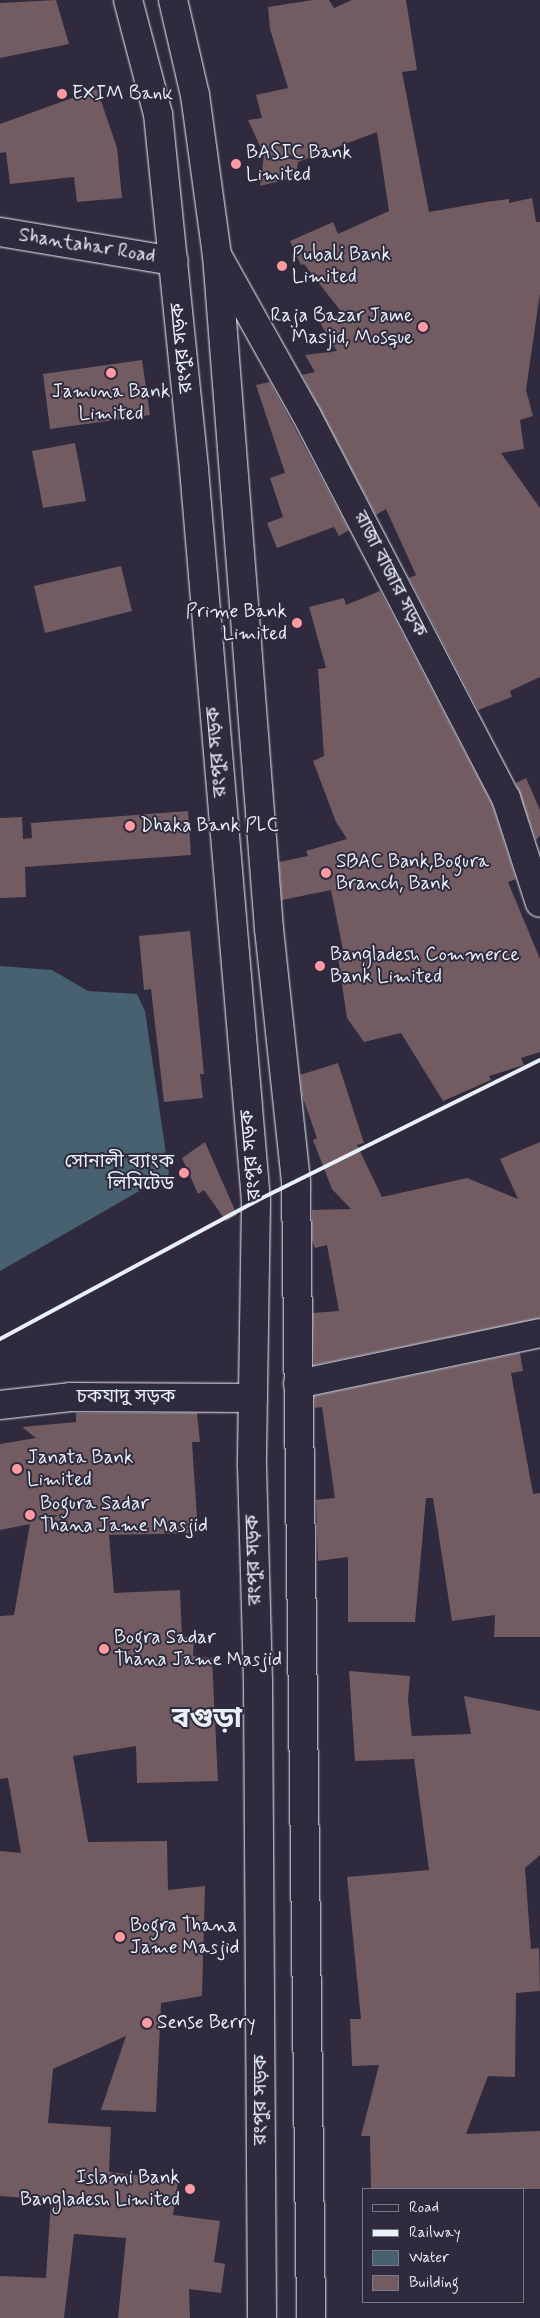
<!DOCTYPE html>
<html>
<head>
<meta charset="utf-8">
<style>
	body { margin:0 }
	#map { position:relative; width:540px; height:2318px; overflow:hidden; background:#2f2a3d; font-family:Mynerve,"Noto Sans Bengali",sans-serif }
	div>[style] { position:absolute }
	.water>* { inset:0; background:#486171 }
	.building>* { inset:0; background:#725c61 }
	.roads { filter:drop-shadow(0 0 1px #e8f1f8) drop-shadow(0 0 1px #e8f1f8) }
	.tertiary>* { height:28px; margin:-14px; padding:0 14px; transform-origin:14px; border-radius:14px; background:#2f2a3d }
	.secondary>* { height:28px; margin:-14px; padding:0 14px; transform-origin:14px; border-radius:14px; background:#2f2a3d }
	.primary>* { height:28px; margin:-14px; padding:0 14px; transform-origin:14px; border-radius:14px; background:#2f2a3d }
	.trunk>* { height:28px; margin:-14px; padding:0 14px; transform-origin:14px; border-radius:14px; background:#2f2a3d }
	.rail>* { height:4px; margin:-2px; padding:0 2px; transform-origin:2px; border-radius:2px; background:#e8f1f8 }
	.dots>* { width:14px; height:14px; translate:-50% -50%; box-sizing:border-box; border:2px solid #2f2a3d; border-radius:50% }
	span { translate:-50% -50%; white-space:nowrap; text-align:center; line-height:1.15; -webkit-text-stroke:4px #2f2a3d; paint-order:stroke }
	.poi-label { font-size:19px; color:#e8f1f8 }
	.left { translate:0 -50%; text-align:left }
	.right { translate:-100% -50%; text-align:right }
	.street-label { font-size:19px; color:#e8f1f8 }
	.town-label { font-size:29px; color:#e8f1f8; font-weight:700 }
	.legend { position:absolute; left:362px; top:2188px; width:162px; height:115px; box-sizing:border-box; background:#2f2a3d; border:1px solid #797a88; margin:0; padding:6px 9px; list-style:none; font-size:15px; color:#e8f1f8 }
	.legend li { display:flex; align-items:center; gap:10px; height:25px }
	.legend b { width:25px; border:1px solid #797a88 }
</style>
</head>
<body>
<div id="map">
	<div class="water">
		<i style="clip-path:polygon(0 966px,52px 970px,88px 991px,137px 994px,145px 1011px,169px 1174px,0 1271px)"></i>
	</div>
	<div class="building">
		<i style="clip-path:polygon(56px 0,69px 44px,0 58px,0 3px)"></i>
		<i style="clip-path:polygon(313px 0,329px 0,334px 8px,352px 0,406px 0,417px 70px,402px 72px,429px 212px,486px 202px,509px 199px,509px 203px,532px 198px,536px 222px,540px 222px,540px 293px,526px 390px,533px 416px,520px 420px,524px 449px,501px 453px,540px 508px,540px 677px,510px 691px,512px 697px,478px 710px,409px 578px,416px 575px,386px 509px,376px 515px,302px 375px,315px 372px,305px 355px,337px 351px,319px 321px,343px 314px,304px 264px,301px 265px,290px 241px,333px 222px,338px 234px,389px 211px,377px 132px,298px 162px,296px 177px,260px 186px,264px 155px,248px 120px,262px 118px,256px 95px,288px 88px,270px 29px,268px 7px)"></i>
		<i style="clip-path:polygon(97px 89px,117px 148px,122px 198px,77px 202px,74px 177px,10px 184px,6px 152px,0 153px,0 124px)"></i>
		<i style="clip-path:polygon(142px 360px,150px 415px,50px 429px,43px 374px)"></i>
		<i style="clip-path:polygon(270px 382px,349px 530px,339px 536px,334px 527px,277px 548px,267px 523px,283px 517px,270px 478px,285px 473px,256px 385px)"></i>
		<i style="clip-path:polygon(75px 443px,86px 501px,43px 508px,32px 451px)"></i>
		<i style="clip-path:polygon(121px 566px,132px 611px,45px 633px,34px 586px)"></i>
		<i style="clip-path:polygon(380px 591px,492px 804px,516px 879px,508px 882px,540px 959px,540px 1052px,521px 1058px,524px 1065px,489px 1076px,491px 1080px,443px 1101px,401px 1033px,364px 1042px,347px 1018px,337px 951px,343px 950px,331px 890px,282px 900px,279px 862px,308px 856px,306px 851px,347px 839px,336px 822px,313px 761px,324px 756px,318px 669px,326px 668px,309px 607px,344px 598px,346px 605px)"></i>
		<i style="clip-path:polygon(526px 778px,540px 810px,540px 836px,536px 840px,516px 783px)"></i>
		<i style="clip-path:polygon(188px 811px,191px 855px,25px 867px,26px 897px,0 898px,0 818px,22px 817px,23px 839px,32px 838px,31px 823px)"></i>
		<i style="clip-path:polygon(190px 931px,204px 1074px,200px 1074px,203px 1098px,164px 1102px,151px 989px,144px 990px,139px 936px)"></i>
		<i style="clip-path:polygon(338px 1063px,364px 1143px,357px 1145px,382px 1197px,467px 1178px,518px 1199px,500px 1159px,540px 1142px,540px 1318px,314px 1365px,313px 1313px,339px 1311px,327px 1245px,315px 1248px,312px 1240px,312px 1210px,351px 1209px,332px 1189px,313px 1140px,317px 1138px,302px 1095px,300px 1075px)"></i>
		<i style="clip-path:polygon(205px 1142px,237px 1215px,226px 1221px,204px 1190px,198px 1194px,182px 1158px)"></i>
		<i style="clip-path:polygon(520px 1353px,523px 1371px,511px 1373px,533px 1494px,540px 1493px,540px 1637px,494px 1637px,495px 1615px,452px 1621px,433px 1498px,426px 1498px,415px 1622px,348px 1622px,348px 1557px,318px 1561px,316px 1500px,335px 1498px,322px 1407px,315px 1408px,314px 1396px)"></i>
		<i style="clip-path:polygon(76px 1413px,197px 1413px,200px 1442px,192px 1442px,198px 1533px,109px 1535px,114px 1593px,180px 1590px,182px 1637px,194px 1637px,193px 1656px,212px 1658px,218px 1781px,137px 1783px,136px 1746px,73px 1756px,88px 1842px,167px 1841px,168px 1890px,205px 1886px,202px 1996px,161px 2003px,156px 2112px,101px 2110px,126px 2036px,53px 2069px,48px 2123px,111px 2127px,109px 2172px,178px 2180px,173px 2215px,220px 2221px,214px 2262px,225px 2264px,221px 2293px,189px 2289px,190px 2318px,118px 2318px,126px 2238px,74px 2234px,64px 2318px,0 2318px,0 2276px,46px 2278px,51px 2200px,0 2196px,0 1851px,21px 1853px,8px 1778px,0 1779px,0 1616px,14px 1615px,30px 1524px,0 1530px,0 1444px,36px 1438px,22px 1427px,76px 1422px)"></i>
		<i style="clip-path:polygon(349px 1671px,410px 1676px,408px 1700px,414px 1759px,355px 1761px)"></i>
		<i style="clip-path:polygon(464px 1696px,540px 1711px,540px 1855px,525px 1868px,531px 1949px,539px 1948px,540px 1991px,516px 1993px,515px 2077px,488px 2076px,466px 2134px,540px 2131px,540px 2189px,371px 2189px,370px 2136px,361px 2136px,379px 2065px,352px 2066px,350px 2019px,361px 2019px,347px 1877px,429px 1870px,411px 1736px,471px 1734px)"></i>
	</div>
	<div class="roads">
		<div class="tertiary">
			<i style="left:217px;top:255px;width:184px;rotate:60.8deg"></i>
			<i style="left:307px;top:416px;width:431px;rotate:62.5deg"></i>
			<i style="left:506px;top:798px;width:110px;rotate:72.1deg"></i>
			<i style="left:0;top:1405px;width:70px;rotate:-6.5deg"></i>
			<i style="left:70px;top:1397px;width:183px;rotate:0.3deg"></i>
		</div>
		<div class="secondary">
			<i style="left:298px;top:1384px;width:247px;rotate:-11.9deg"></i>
		</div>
		<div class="primary">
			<i style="left:0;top:232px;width:176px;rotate:9.5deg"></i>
		</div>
		<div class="trunk">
			<i style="left:128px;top:0;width:118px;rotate:75.3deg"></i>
			<i style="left:158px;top:114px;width:357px;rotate:84.2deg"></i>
			<i style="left:194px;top:469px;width:735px;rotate:85.16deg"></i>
			<i style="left:256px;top:1201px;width:265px;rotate:90.9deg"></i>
			<i style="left:252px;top:1466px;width:217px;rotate:88.4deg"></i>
			<i style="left:258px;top:1683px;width:635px;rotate:89.64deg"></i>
			<i style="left:173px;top:0;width:98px;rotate:77deg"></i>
			<i style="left:195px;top:95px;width:162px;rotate:82.2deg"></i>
			<i style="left:217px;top:255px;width:676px;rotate:85.59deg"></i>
			<i style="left:269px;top:929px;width:255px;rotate:83.9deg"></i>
			<i style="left:296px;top:1183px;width:1135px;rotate:89.24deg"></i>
		</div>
	</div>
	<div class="rail">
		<i style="left:0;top:1339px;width:291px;rotate:-28.3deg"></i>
		<i style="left:256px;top:1201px;width:317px;rotate:-26.4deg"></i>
	</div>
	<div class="dots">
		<i style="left:62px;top:94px;background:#ff9aa2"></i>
		<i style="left:236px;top:164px;background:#ff9aa2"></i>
		<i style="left:282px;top:266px;background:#ff9aa2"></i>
		<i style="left:423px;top:327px;background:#ff9aa2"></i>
		<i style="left:111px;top:373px;background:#ff9aa2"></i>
		<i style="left:297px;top:623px;background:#ff9aa2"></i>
		<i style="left:130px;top:826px;background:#ff9aa2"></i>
		<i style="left:326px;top:873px;background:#ff9aa2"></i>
		<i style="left:320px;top:966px;background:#ff9aa2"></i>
		<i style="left:184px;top:1173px;background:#ff9aa2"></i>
		<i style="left:17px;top:1469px;background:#ff9aa2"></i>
		<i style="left:30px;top:1515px;background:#ff9aa2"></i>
		<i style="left:104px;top:1649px;background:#ff9aa2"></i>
		<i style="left:120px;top:1937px;background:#ff9aa2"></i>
		<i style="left:147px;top:2023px;background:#ff9aa2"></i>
		<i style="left:190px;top:2189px;background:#ff9aa2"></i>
	</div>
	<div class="poi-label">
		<span class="left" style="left:72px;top:94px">EXIM Bank</span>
		<span class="left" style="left:246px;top:164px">BASIC Bank<br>Limited</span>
		<span class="left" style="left:292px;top:266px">Pubali Bank<br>Limited</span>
		<span class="right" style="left:413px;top:327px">Raja Bazar Jame<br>Masjid, Mosque</span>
		<span style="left:111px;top:403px">Jamuna Bank<br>Limited</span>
		<span class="right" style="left:287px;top:623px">Prime Bank<br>Limited</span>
		<span class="left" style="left:140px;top:826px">Dhaka Bank PLC</span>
		<span class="left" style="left:336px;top:873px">SBAC Bank,Bogura<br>Branch, Bank</span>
		<span class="left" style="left:330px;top:966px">Bangladesh Commerce<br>Bank Limited</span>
		<span class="right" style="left:174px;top:1173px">সোনালী ব্যাংক<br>লিমিটেড</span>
		<span class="left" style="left:27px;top:1469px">Janata Bank<br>Limited</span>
		<span class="left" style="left:40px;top:1515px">Bogura Sadar<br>Thana Jame Masjid</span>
		<span class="left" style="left:114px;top:1649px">Bogra Sadar<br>Thana Jame Masjid</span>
		<span class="left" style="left:130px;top:1937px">Bogra Thana<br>Jame Masjid</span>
		<span class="left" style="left:157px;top:2023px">Sense Berry</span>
		<span class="right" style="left:180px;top:2189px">Islami Bank<br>Bangladesh Limited</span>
	</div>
	<div class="street-label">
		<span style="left:87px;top:246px;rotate:9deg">Shantahar Road</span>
		<span style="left:182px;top:348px;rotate:-96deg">রংপুর সড়ক</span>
		<span style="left:390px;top:574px;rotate:63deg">রাজা বাজার সড়ক</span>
		<span style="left:217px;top:752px;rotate:-95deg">রংপুর সড়ক</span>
		<span style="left:251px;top:1155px;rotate:-95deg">রংপুর সড়ক</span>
		<span style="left:126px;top:1397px">চকযাদু সড়ক</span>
		<span style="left:254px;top:1560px;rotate:-92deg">রংপুর সড়ক</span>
		<span style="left:261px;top:2100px;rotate:-90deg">রংপুর সড়ক</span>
	</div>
	<div class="town-label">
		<span style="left:207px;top:1720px">বগুড়া</span>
	</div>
	<ul class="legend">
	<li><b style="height:6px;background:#2f2a3d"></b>Road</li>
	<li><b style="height:6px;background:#e8f1f8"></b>Railway</li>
	<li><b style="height:14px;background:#486171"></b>Water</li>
	<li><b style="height:14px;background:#725c61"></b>Building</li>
	</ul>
</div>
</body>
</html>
